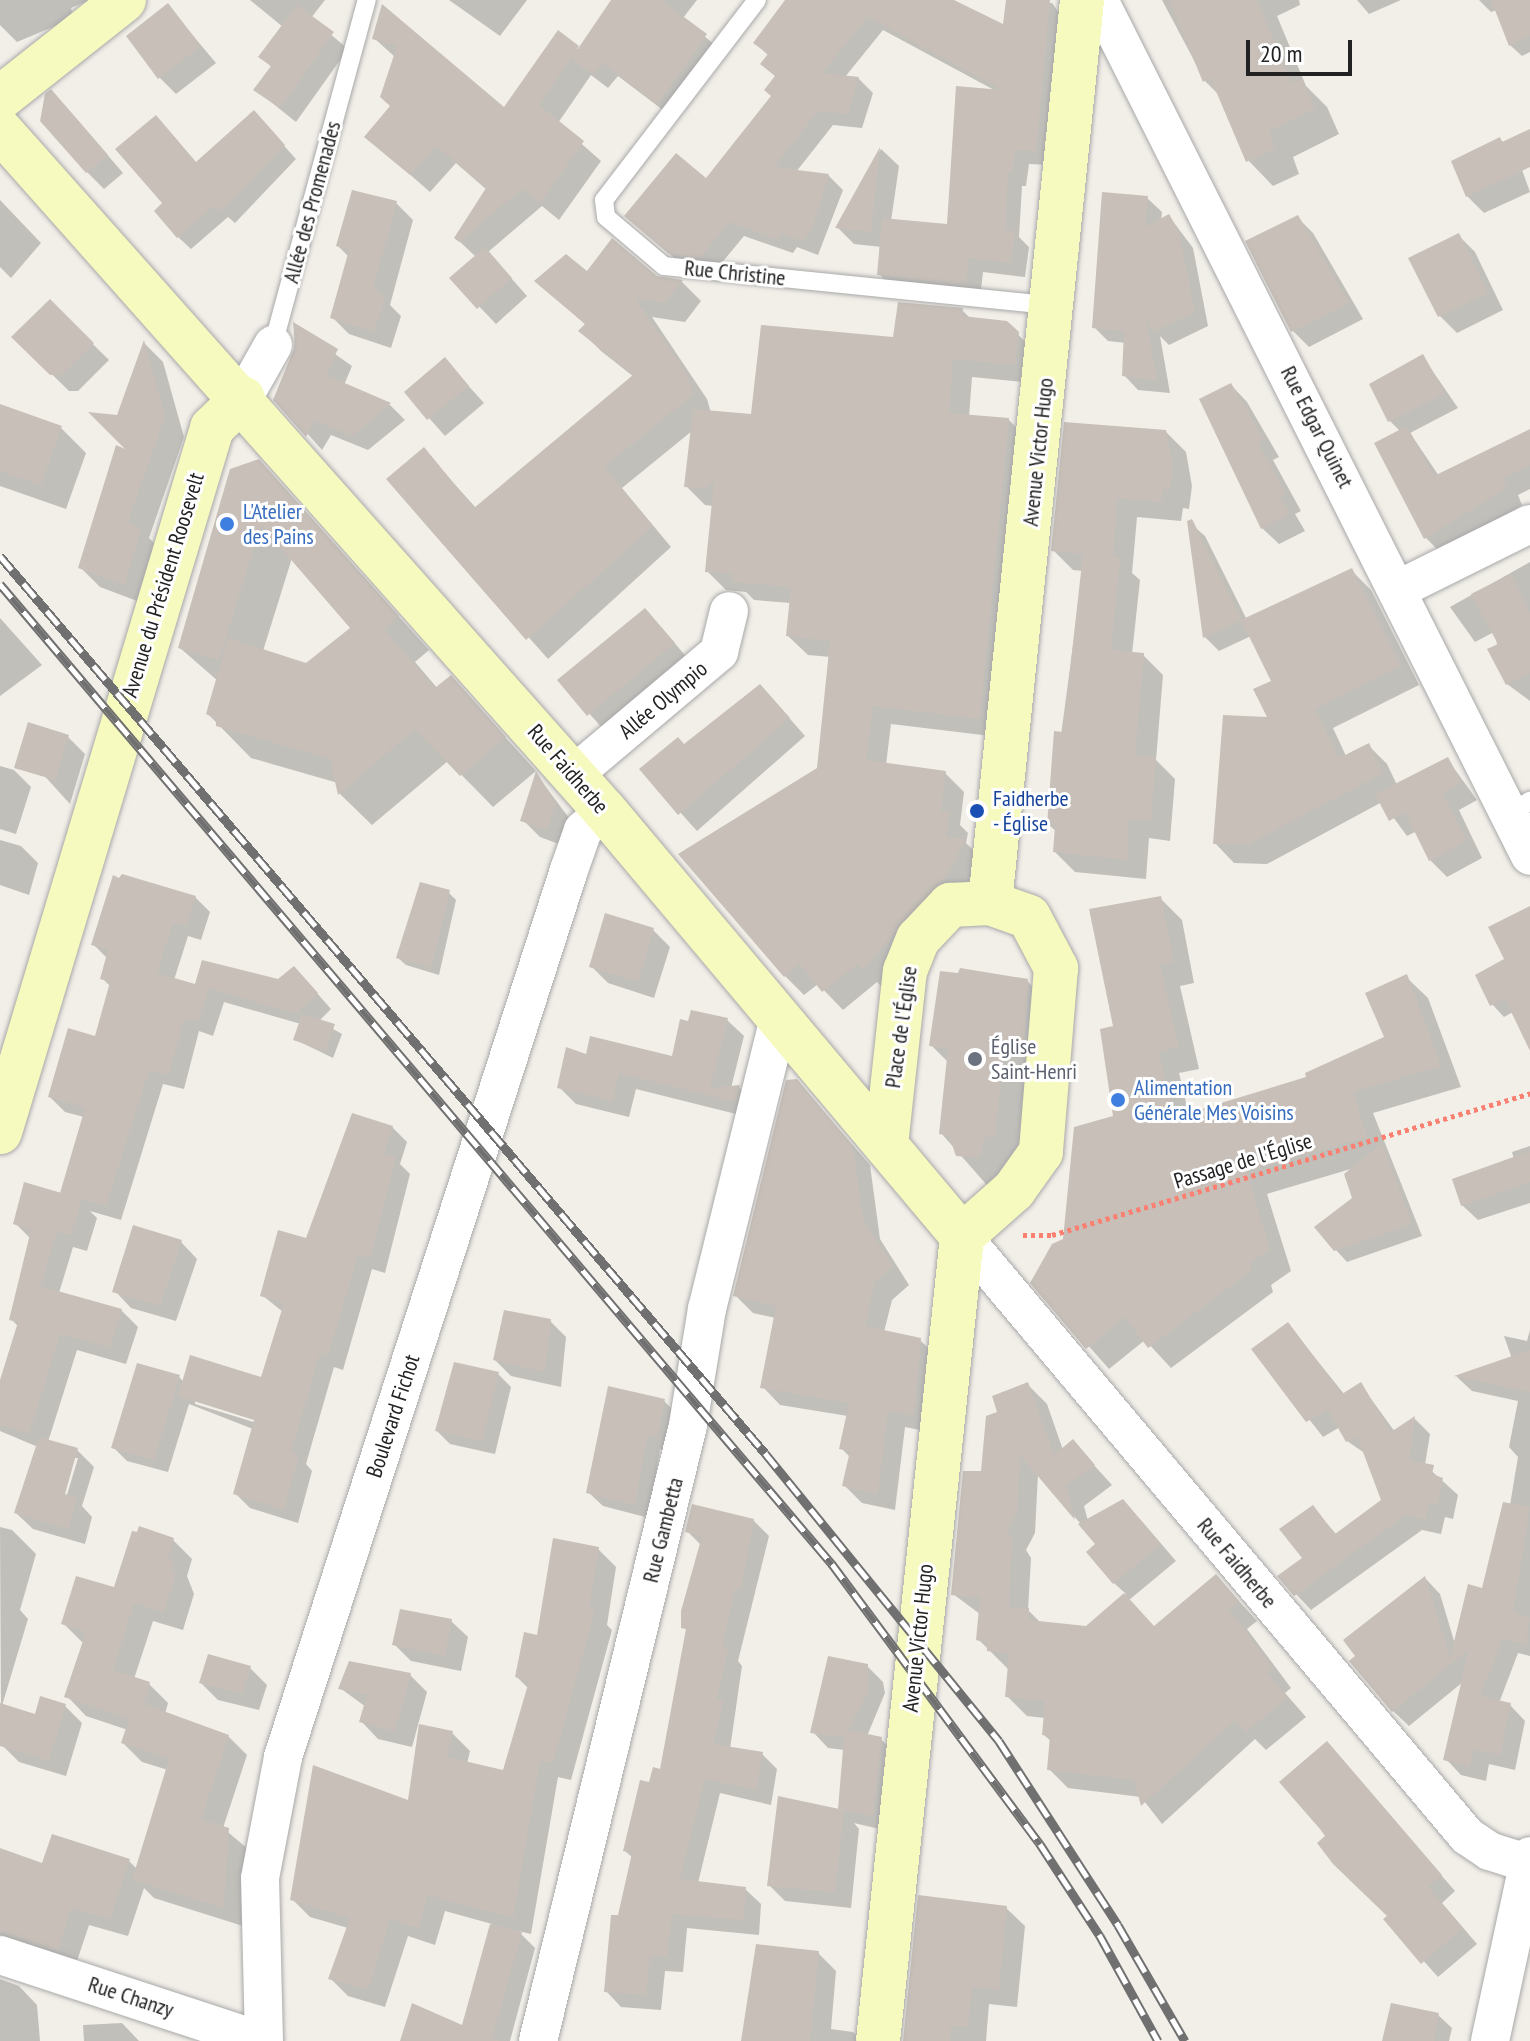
<!DOCTYPE html>
<html>
<head>
<meta charset="utf-8">
<style>
	body { margin:0 }
	#map { position:relative; width:1530px; height:2041px; overflow:hidden; background:#f2efe9; font-family:"PT Sans Narrow",sans-serif }
	div>[style] { position:absolute }
	.shadow>* { inset:0; background:#0003 }
	.building>* { inset:0; background:#c7bfb8 }
	.path>* { height:5px; margin-top:-2.5px; transform-origin:0; background:repeating-linear-gradient(90deg,#fa8072 0 4px,transparent 0 8px) }
	.roads { filter:drop-shadow(0 0 2px #a9a9a9) drop-shadow(0 0 2px #a9a9a9) }
	.lane>* { height:18px; margin:-9px; padding:0 9px; transform-origin:9px; border-radius:9px; background:#fff }
	.street>* { height:38px; margin:-19px; padding:0 19px; transform-origin:19px; border-radius:19px; background:#fff }
	.secondary>* { height:44px; margin:-22px; padding:0 22px; transform-origin:22px; border-radius:22px; background:#f7fabf }
	.rail>* { height:9px; margin-top:-4.5px; transform-origin:0; background:repeating-linear-gradient(90deg,#fff 0 18px,#707070 0 36px); box-sizing:border-box; border-block:2px solid #707070 }
	.dots>* { width:22px; height:22px; translate:-50% -50%; box-sizing:border-box; border:4px solid #fff; border-radius:50% }
	span { translate:-50% -50%; white-space:nowrap; text-align:center; line-height:1.15; -webkit-text-stroke:6px #fff; paint-order:stroke }
	.street-label { font-size:22px; color:#222 }
	.shop-label { font-size:22px; color:#366cbe }
	.left { translate:0 -50%; text-align:left }
	.transit-label { font-size:22px; color:#164399 }
	.worship-label { font-size:22px; color:#5b616d }
	.scale { position:absolute; left:1246px; top:40px; width:106px; height:36px; box-sizing:border-box; border:4px solid #222; border-top:0; padding-left:10px; font-size:24px; line-height:28px; white-space:nowrap; color:#222; -webkit-text-stroke:6px #fff; paint-order:stroke }
</style>
</head>
<body>
<div id="map">
	<div class="shadow">
		<i style="clip-path:polygon(0 0,90px 0,71px 8px,74px 18px,17px 42px,0 25px)"></i>
		<i style="clip-path:polygon(250px 0,325px 0,311px 18px,348px 49px,296px 122px,256px 90px,272px 68px,261px 56px,283px 27px)"></i>
		<i style="clip-path:polygon(449px 0,527px 0,500px 36px)"></i>
		<i style="clip-path:polygon(613px 0,697px 0,683px 18px,723px 52px,672px 117px,618px 76px,608px 88px,591px 75px,558px 123px,601px 161px,559px 220px,542px 206px,488px 252px,527px 296px,496px 324px,452px 278px,476px 257px,456px 238px,487px 190px,456px 163px,430px 192px,367px 137px,392px 106px,395px 57px,374px 38px,383px 8px,504px 110px,558px 33px,579px 50px)"></i>
		<i style="clip-path:polygon(787px 0,950px 0,1005px 28px,1008px 0,1052px 3px,1064px 20px,1050px 165px,1029px 164px,1026px 186px,1022px 186px,1019px 237px,1029px 247px,1025px 277px,983px 272px,980px 298px,894px 289px,879px 274px,882px 247px,854px 244px,838px 228px,881px 149px,899px 166px,891px 221px,949px 226px,996px 91px,883px 30px,845px 77px,858px 78px,873px 93px,862px 128px,833px 125px,796px 172px,829px 176px,843px 190px,818px 255px,797px 247px,793px 253px,744px 236px,715px 271px,686px 268px,626px 216px,707px 181px,773px 96px,777px 78px,762px 64px,769px 56px,755px 43px)"></i>
		<i style="clip-path:polygon(1162px 0,1299px 0,1300px 5px,1277px 16px,1306px 86px,1327px 107px,1339px 134px,1293px 157px,1299px 174px,1273px 186px,1248px 160px,1220px 96px,1205px 81px)"></i>
		<i style="clip-path:polygon(1357px 0,1401px 0,1369px 14px)"></i>
		<i style="clip-path:polygon(1479px 0,1530px 0,1530px 52px,1522px 56px,1510px 45px,1497px 10px,1491px 12px)"></i>
		<i style="clip-path:polygon(168px 6px,216px 63px,176px 94px,159px 77px)"></i>
		<i style="clip-path:polygon(68px 109px,123px 173px,104px 189px,87px 172px)"></i>
		<i style="clip-path:polygon(266px 126px,296px 159px,235px 223px,228px 217px,191px 249px,178px 237px,197px 164px)"></i>
		<i style="clip-path:polygon(1500px 139px,1517px 156px,1530px 192px,1484px 213px,1467px 196px)"></i>
		<i style="clip-path:polygon(1147px 198px,1162px 212px,1161px 221px,1169px 216px,1193px 248px,1208px 326px,1169px 345px,1160px 336px,1170px 393px,1138px 390px,1124px 375px,1126px 343px,1108px 341px,1094px 327px)"></i>
		<i style="clip-path:polygon(0 200px,41px 243px,11px 278px,0 267px)"></i>
		<i style="clip-path:polygon(396px 203px,413px 220px,390px 305px,401px 316px,391px 348px,349px 334px,332px 317px,349px 257px,338px 246px)"></i>
		<i style="clip-path:polygon(1297px 217px,1313px 233px,1363px 319px,1309px 347px,1293px 331px,1248px 242px)"></i>
		<i style="clip-path:polygon(1458px 235px,1475px 252px,1503px 310px,1457px 333px,1440px 316px,1411px 259px)"></i>
		<i style="clip-path:polygon(587px 274px,682px 282px,701px 301px,685px 322px,652px 317px,707px 399px,711px 413px,753px 416px,895px 339px,962px 310px,971px 319px,1006px 323px,1037px 353px,1033px 383px,972px 377px,969px 417px,1009px 420px,1028px 439px,999px 737px,891px 724px,886px 765px,945px 773px,964px 792px,960px 825px,968px 833px,966px 843px,984px 860px,964px 896px,882px 987px,877px 982px,843px 1010px,818px 984px,804px 995px,785px 976px,819px 769px,831px 657px,808px 655px,788px 636px,791px 603px,754px 600px,746px 592px,726px 590px,707px 571px,713px 506px,705px 505px,686px 486px,692px 431px,622px 488px,671px 547px,548px 659px,389px 480px,424px 450px,476px 508px,634px 377px,601px 351px,581px 331px,586px 325px,537px 281px)"></i>
		<i style="clip-path:polygon(50px 302px,109px 360px,78px 391px,69px 391px,14px 337px)"></i>
		<i style="clip-path:polygon(295px 326px,352px 366px,344px 385px,390px 405px,405px 420px,368px 450px,331px 435px,322px 450px,275px 397px,294px 356px)"></i>
		<i style="clip-path:polygon(145px 344px,163px 362px,184px 437px,149px 538px,161px 550px,145px 604px,100px 587px,80px 567px,133px 454px)"></i>
		<i style="clip-path:polygon(1423px 357px,1458px 408px,1410px 433px,1439px 476px,1530px 431px,1530px 489px,1518px 495px,1522px 505px,1442px 554px,1426px 538px,1401px 432px,1390px 421px)"></i>
		<i style="clip-path:polygon(445px 360px,484px 403px,445px 436px,406px 392px)"></i>
		<i style="clip-path:polygon(1231px 385px,1247px 402px,1279px 457px,1273px 460px,1301px 511px,1295px 514px,1305px 531px,1279px 544px,1262px 528px)"></i>
		<i style="clip-path:polygon(0 406px,61px 428px,86px 453px,66px 509px,0 486px)"></i>
		<i style="clip-path:polygon(1166px 432px,1186px 452px,1192px 486px,1189px 509px,1183px 508px,1181px 521px,1137px 517px,1132px 573px,1140px 580px,1132px 654px,1143px 655px,1163px 675px,1156px 760px,1175px 779px,1170px 841px,1149px 838px,1146px 879px,1075px 872px,1055px 852px,1057px 832px,1049px 825px,1083px 571px,1073px 570px,1053px 550px)"></i>
		<i style="clip-path:polygon(evenodd,258px 461px,429px 650px,415px 662px,438px 689px,451px 678px,536px 771px,493px 807px,448px 761px,372px 825px,340px 794px,338px 783px,251px 758px,208px 714px,218px 681px,180px 648px,258px 461px,292px 558px,352px 628px,307px 665px,263px 651px,292px 558px)"></i>
		<i style="clip-path:polygon(1189px 522px,1205px 536px,1247px 620px,1352px 571px,1371px 590px,1419px 685px,1333px 728px,1346px 756px,1368px 745px,1387px 764px,1397px 785px,1448px 760px,1477px 800px,1459px 810px,1482px 858px,1447px 877px,1430px 860px,1417px 831px,1407px 836px,1382px 802px,1267px 864px,1234px 863px,1215px 843px,1270px 719px,1274px 682px,1251px 636px,1219px 651px,1205px 637px)"></i>
		<i style="clip-path:polygon(1530px 562px,1530px 701px,1507px 684px,1494px 632px,1475px 642px,1450px 607px)"></i>
		<i style="clip-path:polygon(0 618px,42px 665px,0 696px)"></i>
		<i style="clip-path:polygon(661px 627px,689px 660px,605px 731px,560px 681px)"></i>
		<i style="clip-path:polygon(777px 704px,805px 736px,697px 831px,642px 770px)"></i>
		<i style="clip-path:polygon(68px 737px,85px 754px,70px 804px,21px 750px)"></i>
		<i style="clip-path:polygon(0 766px,14px 770px,31px 787px,16px 834px,0 829px)"></i>
		<i style="clip-path:polygon(537px 775px,572px 822px,564px 846px,540px 837px,523px 820px)"></i>
		<i style="clip-path:polygon(0 840px,21px 846px,38px 863px,29px 895px,0 885px)"></i>
		<i style="clip-path:polygon(448px 892px,456px 900px,439px 975px,406px 965px,398px 958px)"></i>
		<i style="clip-path:polygon(evenodd,195px 897px,210px 912px,201px 940px,188px 936px,174px 980px,197px 987px,309px 984px,331px 1009px,319px 1021px,342px 1034px,333px 1058px,296px 1040px,301px 1024px,224px 1002px,213px 1036px,199px 1031px,184px 1089px,163px 1084px,121px 1220px,90px 1211px,97px 1218px,87px 1251px,73px 1247px,59px 1293px,121px 1310px,138px 1327px,126px 1364px,77px 1350px,48px 1442px,77px 1450px,94px 1467px,82px 1506px,92px 1517px,85px 1544px,33px 1529px,16px 1513px,38px 1447px,0 1431px,0 1387px,19px 1327px,11px 1319px,31px 1239px,15px 1223px,62px 1195px,84px 1117px,65px 1112px,50px 1097px,96px 1039px,111px 987px,102px 978px,108px 959px,93px 944px,195px 897px,73px 1458px,78px 1458px,64px 1505px,60px 1503px,73px 1458px)"></i>
		<i style="clip-path:polygon(1160px 898px,1182px 920px,1194px 983px,1180px 986px,1199px 1069px,1179px 1073px,1189px 1115px,1308px 1078px,1387px 1038px,1406px 977px,1428px 998px,1461px 1087px,1373px 1113px,1422px 1236px,1347px 1262px,1335px 1249px,1355px 1199px,1354px 1168px,1267px 1194px,1291px 1271px,1271px 1285px,1273px 1292px,1171px 1368px,1145px 1340px,1109px 1369px,1032px 1282px,1065px 1240px,1116px 1118px,1116px 1028px)"></i>
		<i style="clip-path:polygon(1530px 916px,1530px 1048px,1513px 1012px,1504px 1017px,1492px 1004px)"></i>
		<i style="clip-path:polygon(653px 930px,670px 947px,654px 998px,608px 983px,591px 966px)"></i>
		<i style="clip-path:polygon(1027px 981px,1060px 1014px,1012px 1190px,986px 1184px,941px 1133px,949px 1063px,931px 1045px)"></i>
		<i style="clip-path:polygon(727px 1020px,744px 1036px,731px 1088px,739px 1087px,755px 1104px,752px 1118px,636px 1089px,629px 1117px,576px 1104px,559px 1087px,588px 1057px,674px 1059px,689px 1023px)"></i>
		<i style="clip-path:polygon(797px 1081px,870px 1165px,880px 1239px,909px 1285px,892px 1300px,884px 1332px,920px 1340px,938px 1358px,930px 1432px,905px 1427px,895px 1510px,862px 1503px,844px 1485px,851px 1458px,841px 1448px,848px 1416px,780px 1405px,763px 1387px,776px 1318px,753px 1313px,735px 1295px)"></i>
		<i style="clip-path:polygon(evenodd,392px 1127px,407px 1142px,400px 1164px,410px 1174px,385px 1273px,372px 1269px,343px 1370px,334px 1367px,306px 1464px,312px 1471px,298px 1523px,250px 1508px,235px 1493px,253px 1429px,189px 1404px,168px 1472px,127px 1461px,113px 1447px,179px 1377px,184px 1382px,262px 1380px,283px 1312px,262px 1295px,392px 1127px,195px 1399px,264px 1422px,263px 1425px,195px 1404px,195px 1399px)"></i>
		<i style="clip-path:polygon(1530px 1146px,1530px 1203px,1478px 1220px,1462px 1205px,1514px 1159px,1512px 1152px)"></i>
		<i style="clip-path:polygon(181px 1242px,197px 1259px,176px 1321px,131px 1308px,115px 1291px)"></i>
		<i style="clip-path:polygon(550px 1321px,566px 1337px,561px 1387px,511px 1376px,495px 1360px)"></i>
		<i style="clip-path:polygon(1288px 1324px,1344px 1394px,1361px 1385px,1395px 1432px,1415px 1419px,1430px 1434px,1425px 1465px,1458px 1495px,1453px 1519px,1445px 1517px,1441px 1534px,1422px 1530px,1311px 1610px,1280px 1577px,1305px 1559px,1312px 1507px,1337px 1535px,1384px 1500px,1366px 1454px,1347px 1441px,1340px 1427px,1323px 1437px,1254px 1349px)"></i>
		<i style="clip-path:polygon(1530px 1330px,1530px 1656px,1518px 1653px,1499px 1703px,1510px 1705px,1525px 1721px,1515px 1770px,1489px 1764px,1486px 1781px,1461px 1775px,1446px 1759px,1463px 1682px,1409px 1726px,1393px 1711px,1425px 1578px,1440px 1594px,1455px 1644px,1484px 1590px,1510px 1505px,1518px 1457px,1509px 1447px,1518px 1401px,1472px 1391px,1457px 1377px,1512px 1359px,1504px 1336px,1527px 1341px)"></i>
		<i style="clip-path:polygon(498px 1374px,511px 1387px,495px 1454px,450px 1444px,437px 1431px)"></i>
		<i style="clip-path:polygon(evenodd,1028px 1385px,1047px 1404px,1063px 1450px,1073px 1442px,1112px 1485px,1084px 1506px,1088px 1521px,1139px 1518px,1176px 1561px,1129px 1600px,1155px 1628px,1216px 1576px,1257px 1621px,1247px 1629px,1291px 1688px,1285px 1693px,1306px 1717px,1266px 1750px,1255px 1739px,1162px 1824px,1141px 1797px,1068px 1788px,1049px 1769px,1052px 1742px,1044px 1735px,1045px 1718px,1027px 1716px,1007px 1696px,1009px 1670px,978px 1639px,980px 1614px,953px 1594px,999px 1413px,1028px 1385px,1038px 1474px,1098px 1544px,1114px 1583px,1126px 1594px,1087px 1628px,1041px 1623px,1028px 1610px,1031px 1558px,1026px 1550px,1035px 1533px,1038px 1474px)"></i>
		<i style="clip-path:polygon(664px 1401px,678px 1415px,670px 1451px,660px 1449px,649px 1518px,603px 1506px,588px 1492px)"></i>
		<i style="clip-path:polygon(753px 1520px,769px 1536px,738px 1661px,742px 1666px,730px 1749px,762px 1754px,777px 1769px,771px 1805px,720px 1793px,698px 1883px,745px 1889px,761px 1904px,759px 1935px,687px 1928px,683px 1972px,665px 1971px,661px 2010px,621px 2007px,606px 1991px,633px 1858px,625px 1851px,651px 1784px,662px 1771px,688px 1631px,683px 1627px,702px 1546px,687px 1531px)"></i>
		<i style="clip-path:polygon(0 1527px,12px 1530px,36px 1554px,20px 1610px,28px 1619px,1px 1709px)"></i>
		<i style="clip-path:polygon(173px 1540px,192px 1559px,187px 1576px,194px 1594px,183px 1630px,153px 1621px,134px 1679px,149px 1684px,168px 1703px,165px 1714px,228px 1736px,247px 1755px,223px 1828px,248px 1849px,243px 1926px,154px 1898px,144px 1888px,128px 1936px,89px 1925px,75px 1967px,0 1963px,0 1850px,44px 1865px,129px 1861px,137px 1869px,168px 1770px,142px 1762px,123px 1743px,128px 1730px,86px 1716px,67px 1696px,84px 1644px,64px 1624px,115px 1590px)"></i>
		<i style="clip-path:polygon(598px 1549px,616px 1567px,607px 1625px,612px 1630px,571px 1780px,558px 1777px,531px 1934px,518px 1931px,535px 1948px,510px 2041px,402px 2041px,463px 2028px,492px 1924px,445px 1911px,435px 1945px,408px 1936px,385px 2007px,348px 1996px,331px 1979px,348px 1928px,310px 1917px,292px 1899px,410px 1802px,452px 1733px,470px 1751px,467px 1764px,504px 1772px,529px 1689px,517px 1677px)"></i>
		<i style="clip-path:polygon(451px 1621px,468px 1637px,461px 1671px,411px 1661px,394px 1644px)"></i>
		<i style="clip-path:polygon(867px 1666px,883px 1682px,885px 1693px,867px 1736px,881px 1739px,896px 1755px,888px 1831px,854px 1823px,859px 1829px,851px 1908px,785px 1901px,769px 1885px,779px 1798px,844px 1813px,840px 1808px,845px 1750px,828px 1748px,813px 1732px)"></i>
		<i style="clip-path:polygon(250px 1668px,267px 1685px,259px 1710px,218px 1700px,201px 1683px)"></i>
		<i style="clip-path:polygon(410px 1675px,427px 1692px,412px 1747px,378px 1739px,362px 1722px,366px 1707px,340px 1688px)"></i>
		<i style="clip-path:polygon(65px 1706px,82px 1723px,66px 1776px,19px 1762px,2px 1745px,36px 1717px)"></i>
		<i style="clip-path:polygon(1327px 1744px,1455px 1891px,1442px 1903px,1477px 1944px,1438px 1977px,1386px 1919px,1390px 1916px,1327px 1837px)"></i>
		<i style="clip-path:polygon(1006px 1908px,1025px 1926px,1017px 2007px,989px 2004px,986px 2041px,905px 2041px)"></i>
		<i style="clip-path:polygon(818px 1953px,836px 1971px,831px 2029px,853px 2032px,863px 2041px,743px 2041px)"></i>
		<i style="clip-path:polygon(0 1979px,19px 1986px,37px 2005px,40px 2041px,0 2041px)"></i>
		<i style="clip-path:polygon(1438px 2015px,1452px 2028px,1449px 2041px,1384px 2041px)"></i>
		<i style="clip-path:polygon(122px 2023px,139px 2041px,84px 2041px,83px 2025px)"></i>
	</div>
	<div class="building">
		<i style="clip-path:polygon(611px 0,661px 0,707px 34px,657px 105px,603px 63px,593px 75px,571px 59px)"></i>
		<i style="clip-path:polygon(785px 0,954px 0,1003px 24px,1006px 0,1050px 0,1036px 151px,1015px 150px,1012px 173px,1008px 172px,1005px 230px,1015px 231px,1011px 263px,969px 258px,966px 284px,877px 275px,882px 218px,947px 224px,956px 86px,1002px 90px,868px 17px,822px 73px,859px 77px,848px 114px,818px 111px,774px 167px,829px 174px,813px 226px,803px 242px,782px 233px,779px 240px,729px 222px,700px 258px,669px 254px,624px 216px,676px 153px,706px 178px,771px 96px,764px 90px,775px 76px,760px 64px,768px 54px,753px 43px)"></i>
		<i style="clip-path:polygon(1169px 0,1257px 0,1292px 83px,1302px 79px,1315px 108px,1269px 131px,1275px 148px,1246px 162px,1210px 77px,1203px 82px)"></i>
		<i style="clip-path:polygon(1491px 0,1530px 0,1530px 35px,1509px 46px)"></i>
		<i style="clip-path:polygon(168px 3px,201px 46px,158px 79px,126px 36px)"></i>
		<i style="clip-path:polygon(382px 4px,504px 107px,558px 30px,579px 46px,539px 105px,584px 141px,540px 203px,522px 189px,459px 242px,454px 238px,486px 188px,436px 146px,410px 175px,364px 137px,390px 106px,380px 97px,397px 46px,372px 39px)"></i>
		<i style="clip-path:polygon(297px 5px,334px 32px,280px 108px,253px 90px,271px 66px,258px 57px)"></i>
		<i style="clip-path:polygon(51px 89px,108px 155px,86px 173px,40px 121px,45px 94px)"></i>
		<i style="clip-path:polygon(254px 110px,285px 145px,221px 211px,214px 206px,177px 238px,154px 211px,162px 203px,115px 149px,156px 115px,196px 162px)"></i>
		<i style="clip-path:polygon(1530px 129px,1530px 167px,1466px 197px,1451px 161px,1500px 137px,1502px 142px)"></i>
		<i style="clip-path:polygon(880px 147px,871px 232px,835px 228px)"></i>
		<i style="clip-path:polygon(352px 190px,397px 201px,373px 289px,385px 297px,374px 332px,330px 318px,349px 250px,336px 246px)"></i>
		<i style="clip-path:polygon(1102px 192px,1148px 196px,1145px 227px,1169px 214px,1179px 232px,1195px 312px,1153px 332px,1146px 320px,1157px 380px,1122px 376px,1124px 331px,1092px 328px)"></i>
		<i style="clip-path:polygon(1298px 215px,1349px 303px,1291px 332px,1245px 241px)"></i>
		<i style="clip-path:polygon(1459px 233px,1488px 293px,1438px 317px,1408px 258px)"></i>
		<i style="clip-path:polygon(612px 238px,657px 276px,683px 280px,664px 303px,635px 298px,688px 376px,693px 395px,604px 467px,653px 526px,526px 640px,386px 479px,424px 447px,474px 508px,633px 375px,578px 331px,585px 324px,534px 281px,566px 254px,587px 271px)"></i>
		<i style="clip-path:polygon(485px 247px,512px 278px,477px 309px,449px 278px)"></i>
		<i style="clip-path:polygon(50px 299px,94px 343px,61px 375px,50px 375px,11px 337px)"></i>
		<i style="clip-path:polygon(898px 302px,963px 308px,962px 316px,1007px 321px,1019px 332px,1015px 365px,953px 359px,949px 413px,1009px 418px,980px 719px,873px 706px,866px 760px,946px 771px,941px 811px,950px 812px,946px 837px,966px 839px,946px 877px,862px 970px,858px 964px,822px 992px,800px 964px,784px 977px,678px 854px,817px 768px,830px 641px,786px 636px,791px 587px,733px 582px,732px 574px,705px 572px,714px 481px,705px 488px,684px 487px,693px 409px,751px 414px,761px 325px,893px 337px)"></i>
		<i style="clip-path:polygon(293px 322px,338px 349px,326px 375px,391px 403px,352px 436px,315px 420px,306px 437px,273px 400px,295px 346px)"></i>
		<i style="clip-path:polygon(144px 340px,165px 416px,128px 522px,141px 528px,125px 585px,78px 568px,116px 445px,125px 449px,88px 412px,117px 415px)"></i>
		<i style="clip-path:polygon(1423px 354px,1445px 393px,1388px 422px,1369px 384px)"></i>
		<i style="clip-path:polygon(445px 357px,469px 386px,427px 420px,404px 392px)"></i>
		<i style="clip-path:polygon(1231px 383px,1264px 440px,1258px 443px,1286px 494px,1280px 497px,1290px 514px,1261px 529px,1199px 399px)"></i>
		<i style="clip-path:polygon(0 404px,62px 426px,41px 485px,0 471px)"></i>
		<i style="clip-path:polygon(1064px 422px,1166px 430px,1173px 465px,1170px 490px,1163px 489px,1161px 502px,1117px 498px,1113px 557px,1120px 558px,1111px 650px,1144px 653px,1135px 756px,1156px 756px,1151px 821px,1129px 819px,1127px 860px,1053px 852px,1055px 826px,1047px 825px,1054px 731px,1063px 732px,1083px 554px,1051px 551px)"></i>
		<i style="clip-path:polygon(1407px 426px,1434px 476px,1530px 429px,1530px 465px,1503px 478px,1507px 488px,1424px 539px,1374px 443px)"></i>
		<i style="clip-path:polygon(259px 459px,399px 616px,384px 629px,435px 688px,451px 675px,506px 737px,460px 776px,415px 729px,338px 795px,330px 759px,216px 726px,216px 719px,206px 714px,228px 638px,306px 663px,350px 628px,261px 525px,219px 660px,178px 648px,230px 469px)"></i>
		<i style="clip-path:polygon(1192px 519px,1242px 620px,1203px 638px,1187px 521px)"></i>
		<i style="clip-path:polygon(1352px 568px,1401px 666px,1315px 709px,1339px 758px,1369px 743px,1383px 773px,1247px 845px,1213px 844px,1223px 715px,1267px 717px,1253px 689px,1271px 681px,1241px 620px)"></i>
		<i style="clip-path:polygon(1511px 574px,1530px 613px,1530px 673px,1506px 685px,1487px 649px,1498px 644px,1471px 594px)"></i>
		<i style="clip-path:polygon(645px 608px,675px 643px,587px 716px,557px 680px)"></i>
		<i style="clip-path:polygon(760px 684px,790px 718px,678px 815px,639px 769px,678px 737px,684px 744px)"></i>
		<i style="clip-path:polygon(28px 722px,69px 735px,55px 780px,14px 768px)"></i>
		<i style="clip-path:polygon(1448px 757px,1462px 783px,1443px 793px,1467px 841px,1429px 861px,1405px 812px,1389px 821px,1375px 794px)"></i>
		<i style="clip-path:polygon(536px 771px,556px 804px,547px 830px,520px 821px)"></i>
		<i style="clip-path:polygon(122px 874px,196px 896px,186px 926px,173px 923px,157px 973px,195px 984px,202px 960px,278px 979px,294px 966px,318px 993px,296px 1014px,209px 988px,198px 1022px,184px 1018px,169px 1075px,149px 1070px,106px 1206px,60px 1193px,85px 1108px,48px 1097px,68px 1028px,95px 1036px,110px 982px,100px 979px,108px 950px,91px 945px,113px 875px,119px 878px)"></i>
		<i style="clip-path:polygon(420px 882px,450px 890px,431px 968px,396px 958px)"></i>
		<i style="clip-path:polygon(1161px 896px,1174px 962px,1160px 965px,1179px 1047px,1159px 1052px,1175px 1117px,1306px 1077px,1305px 1073px,1384px 1037px,1365px 993px,1407px 974px,1441px 1066px,1353px 1092px,1367px 1137px,1247px 1172px,1270px 1249px,1250px 1263px,1252px 1270px,1148px 1348px,1125px 1317px,1086px 1349px,1030px 1283px,1052px 1244px,1063px 1239px,1074px 1127px,1113px 1116px,1100px 1029px,1113px 1026px,1089px 909px)"></i>
		<i style="clip-path:polygon(1530px 906px,1530px 1051px,1505px 999px,1490px 1006px,1475px 975px,1504px 959px,1488px 927px)"></i>
		<i style="clip-path:polygon(605px 913px,654px 928px,638px 982px,589px 967px)"></i>
		<i style="clip-path:polygon(960px 968px,1028px 979px,1024px 1050px,1004px 1053px,995px 1135px,985px 1138px,979px 1158px,956px 1156px,949px 1136px,939px 1134px,948px 1048px,929px 1046px,940px 971px,958px 973px)"></i>
		<i style="clip-path:polygon(691px 1010px,728px 1018px,710px 1088px,740px 1085px,736px 1102px,619px 1073px,613px 1101px,557px 1088px,566px 1047px,586px 1054px,590px 1036px,672px 1056px,680px 1019px,688px 1021px)"></i>
		<i style="clip-path:polygon(302px 1014px,335px 1024px,325px 1051px,293px 1040px)"></i>
		<i style="clip-path:polygon(797px 1079px,853px 1146px,863px 1219px,893px 1266px,875px 1282px,865px 1326px,921px 1338px,914px 1416px,888px 1411px,878px 1494px,842px 1486px,850px 1451px,839px 1449px,849px 1403px,760px 1388px,776px 1306px,733px 1296px,786px 1080px)"></i>
		<i style="clip-path:polygon(352px 1113px,393px 1126px,384px 1154px,396px 1157px,370px 1259px,358px 1255px,328px 1356px,320px 1353px,291px 1452px,299px 1454px,284px 1510px,233px 1494px,254px 1420px,178px 1396px,190px 1355px,261px 1377px,284px 1303px,260px 1296px,278px 1230px,306px 1238px)"></i>
		<i style="clip-path:polygon(1382px 1143px,1412px 1224px,1334px 1251px,1314px 1227px,1352px 1198px,1344px 1174px)"></i>
		<i style="clip-path:polygon(1530px 1151px,1530px 1182px,1461px 1206px,1452px 1179px)"></i>
		<i style="clip-path:polygon(24px 1182px,82px 1199px,71px 1235px,57px 1232px,40px 1286px,122px 1309px,110px 1348px,60px 1334px,29px 1434px,0 1425px,0 1380px,18px 1322px,9px 1320px,31px 1230px,13px 1224px)"></i>
		<i style="clip-path:polygon(133px 1225px,182px 1240px,160px 1306px,112px 1292px)"></i>
		<i style="clip-path:polygon(504px 1310px,551px 1319px,545px 1372px,493px 1360px)"></i>
		<i style="clip-path:polygon(1288px 1322px,1342px 1394px,1361px 1382px,1391px 1432px,1415px 1416px,1409px 1460px,1434px 1465px,1432px 1474px,1443px 1478px,1438px 1505px,1430px 1503px,1425px 1520px,1406px 1515px,1294px 1596px,1277px 1576px,1302px 1558px,1279px 1529px,1313px 1505px,1335px 1534px,1381px 1500px,1357px 1436px,1346px 1442px,1328px 1410px,1306px 1422px,1251px 1349px)"></i>
		<i style="clip-path:polygon(1530px 1350px,1530px 1392px,1454px 1376px)"></i>
		<i style="clip-path:polygon(454px 1362px,499px 1372px,482px 1441px,435px 1431px)"></i>
		<i style="clip-path:polygon(137px 1363px,180px 1375px,154px 1460px,111px 1448px)"></i>
		<i style="clip-path:polygon(1028px 1382px,1054px 1455px,1073px 1439px,1095px 1465px,1066px 1486px,1075px 1520px,1020px 1455px,1017px 1513px,1007px 1530px,1012px 1537px,1009px 1608px,1029px 1608px,1029px 1620px,1086px 1626px,1124px 1593px,1154px 1626px,1216px 1574px,1239px 1601px,1229px 1609px,1273px 1668px,1267px 1673px,1288px 1697px,1246px 1732px,1235px 1720px,1141px 1806px,1134px 1780px,1047px 1770px,1050px 1736px,1042px 1735px,1045px 1701px,1005px 1697px,1009px 1654px,987px 1651px,987px 1643px,976px 1640px,980px 1598px,951px 1595px,963px 1471px,981px 1471px,986px 1416px,997px 1412px,992px 1396px)"></i>
		<i style="clip-path:polygon(608px 1386px,665px 1399px,657px 1438px,647px 1436px,635px 1505px,586px 1493px)"></i>
		<i style="clip-path:polygon(39px 1437px,78px 1448px,65px 1494px,77px 1498px,68px 1529px,14px 1513px)"></i>
		<i style="clip-path:polygon(1123px 1499px,1161px 1544px,1113px 1584px,1086px 1552px,1095px 1544px,1078px 1524px)"></i>
		<i style="clip-path:polygon(1503px 1502px,1530px 1507px,1513px 1612px,1530px 1618px,1526px 1645px,1503px 1639px,1480px 1696px,1511px 1703px,1500px 1755px,1474px 1749px,1470px 1767px,1443px 1760px,1469px 1649px,1392px 1712px,1349px 1661px,1355px 1656px,1343px 1640px,1425px 1576px,1450px 1658px,1468px 1584px,1482px 1588px)"></i>
		<i style="clip-path:polygon(692px 1504px,754px 1519px,741px 1589px,735px 1588px,722px 1647px,728px 1648px,717px 1699px,723px 1701px,713px 1744px,763px 1752px,756px 1790px,705px 1779px,680px 1879px,746px 1887px,744px 1920px,672px 1914px,667px 1957px,650px 1956px,646px 1995px,604px 1992px,611px 1915px,618px 1915px,632px 1853px,623px 1851px,640px 1780px,649px 1782px,653px 1767px,660px 1769px,686px 1629px,681px 1628px,681px 1611px,702px 1536px,685px 1532px)"></i>
		<i style="clip-path:polygon(139px 1526px,174px 1538px,168px 1559px,174px 1561px,172px 1572px,176px 1573px,164px 1612px,134px 1603px,113px 1670px,150px 1682px,144px 1704px,229px 1735px,201px 1819px,229px 1828px,224px 1908px,132px 1880px,169px 1759px,121px 1743px,129px 1719px,64px 1697px,86px 1632px,61px 1624px,76px 1576px,114px 1587px,132px 1531px,137px 1532px)"></i>
		<i style="clip-path:polygon(553px 1538px,599px 1547px,589px 1609px,595px 1610px,553px 1763px,540px 1761px,513px 1918px,428px 1895px,418px 1928px,390px 1919px,368px 1990px,328px 1979px,350px 1918px,290px 1900px,313px 1765px,408px 1800px,419px 1724px,453px 1731px,447px 1757px,503px 1770px,529px 1681px,515px 1677px,524px 1632px,537px 1635px)"></i>
		<i style="clip-path:polygon(400px 1609px,452px 1619px,445px 1656px,392px 1645px)"></i>
		<i style="clip-path:polygon(208px 1654px,251px 1666px,242px 1694px,199px 1683px)"></i>
		<i style="clip-path:polygon(828px 1656px,868px 1664px,868px 1691px,848px 1730px,882px 1737px,873px 1816px,838px 1809px,844px 1737px,810px 1733px)"></i>
		<i style="clip-path:polygon(349px 1661px,411px 1673px,395px 1731px,359px 1722px,367px 1695px,338px 1689px)"></i>
		<i style="clip-path:polygon(40px 1696px,66px 1704px,49px 1761px,0 1746px,0 1703px,35px 1714px)"></i>
		<i style="clip-path:polygon(1327px 1741px,1442px 1875px,1428px 1887px,1463px 1928px,1421px 1964px,1383px 1919px,1387px 1916px,1333px 1864px,1317px 1843px,1325px 1836px,1320px 1829px,1279px 1782px)"></i>
		<i style="clip-path:polygon(778px 1796px,844px 1810px,835px 1892px,767px 1886px)"></i>
		<i style="clip-path:polygon(52px 1834px,130px 1859px,110px 1919px,71px 1908px,58px 1951px,0 1931px,0 1848px,42px 1863px)"></i>
		<i style="clip-path:polygon(918px 1895px,1007px 1906px,999px 1990px,972px 1987px,968px 2027px,951px 2026px,950px 2041px,903px 2041px)"></i>
		<i style="clip-path:polygon(490px 1924px,522px 1932px,492px 2038px,500px 2041px,400px 2041px,412px 2003px,462px 2025px)"></i>
		<i style="clip-path:polygon(756px 1944px,819px 1951px,810px 2041px,741px 2041px)"></i>
		<i style="clip-path:polygon(1391px 2003px,1439px 2013px,1434px 2041px,1382px 2041px)"></i>
	</div>
	<div class="path">
		<i style="left:1023px;top:1235px;width:29px"></i>
		<i style="left:1052px;top:1235px;width:499px;rotate:-16.5deg"></i>
	</div>
	<div class="roads">
		<div class="lane">
			<i style="left:757px;top:0;width:252px;rotate:127.4deg"></i>
			<i style="left:604px;top:200px;width:17px;rotate:83deg"></i>
			<i style="left:606px;top:217px;width:76px;rotate:40.2deg"></i>
			<i style="left:664px;top:266px;width:388px;rotate:5.8deg"></i>
			<i style="left:273px;top:345px;width:358px;rotate:-74.8deg"></i>
			<i style="left:1509px;top:814px;width:25px;rotate:-32deg"></i>
		</div>
		<div class="street">
			<i style="left:1099px;top:0;width:958px;rotate:63.27deg"></i>
			<i style="left:243px;top:398px;width:61px;rotate:-60.5deg"></i>
			<i style="left:1399px;top:589px;width:146px;rotate:-26.4deg"></i>
			<i style="left:573px;top:775px;width:191px;rotate:-40.1deg"></i>
			<i style="left:719px;top:652px;width:42px;rotate:-76.3deg"></i>
			<i style="left:962px;top:1236px;width:784px;rotate:49.91deg"></i>
			<i style="left:1467px;top:1836px;width:27px;rotate:34deg"></i>
			<i style="left:1489px;top:1851px;width:43px;rotate:17.6deg"></i>
			<i style="left:0;top:1955px;width:276px;rotate:18.2deg"></i>
			<i style="left:264px;top:2041px;width:163px;rotate:-91.4deg"></i>
			<i style="left:260px;top:1878px;width:123px;rotate:-79.2deg"></i>
			<i style="left:283px;top:1757px;width:932px;rotate:-72.13deg"></i>
			<i style="left:569px;top:870px;width:42px;rotate:-70.7deg"></i>
			<i style="left:583px;top:830px;width:29px;rotate:-41deg"></i>
			<i style="left:538px;top:2041px;width:634px;rotate:-76.31deg"></i>
			<i style="left:688px;top:1425px;width:118px;rotate:-80.7deg"></i>
			<i style="left:707px;top:1309px;width:300px;rotate:-76.1deg"></i>
			<i style="left:1490px;top:2041px;width:189px;rotate:-77.8deg"></i>
		</div>
		<div class="secondary">
			<i style="left:0;top:98px;width:158px;rotate:-38.3deg"></i>
			<i style="left:0;top:130px;width:911px;rotate:48.38deg"></i>
			<i style="left:605px;top:811px;width:555px;rotate:49.97deg"></i>
			<i style="left:990px;top:903px;width:908px;rotate:-84.18deg"></i>
			<i style="left:0;top:1132px;width:735px;rotate:-73.24deg"></i>
			<i style="left:212px;top:428px;width:43px;rotate:-44.1deg"></i>
			<i style="left:886px;top:1145px;width:175px;rotate:-83.8deg"></i>
			<i style="left:905px;top:971px;width:35px;rotate:-68deg"></i>
			<i style="left:918px;top:939px;width:47px;rotate:-46.7deg"></i>
			<i style="left:950px;top:905px;width:40px;rotate:-2.9deg"></i>
			<i style="left:990px;top:903px;width:41px;rotate:19.7deg"></i>
			<i style="left:1029px;top:917px;width:58px;rotate:62.1deg"></i>
			<i style="left:1056px;top:968px;width:185px;rotate:94.7deg"></i>
			<i style="left:1041px;top:1152px;width:47px;rotate:125.4deg"></i>
			<i style="left:1014px;top:1190px;width:69px;rotate:138.5deg"></i>
			<i style="left:878px;top:2041px;width:809px;rotate:-84.04deg"></i>
		</div>
	</div>
	<div class="rail">
		<i style="left:0;top:556px;width:1179px;rotate:49.54deg"></i>
		<i style="left:765px;top:1453px;width:371px;rotate:50.9deg"></i>
		<i style="left:999px;top:1741px;width:219px;rotate:57.1deg"></i>
		<i style="left:1118px;top:1925px;width:134px;rotate:60deg"></i>
		<i style="left:0;top:584px;width:1286px;rotate:49.67deg"></i>
		<i style="left:832px;top:1564px;width:349px;rotate:53.4deg"></i>
		<i style="left:1040px;top:1844px;width:110px;rotate:56.9deg"></i>
		<i style="left:1100px;top:1936px;width:120px;rotate:61.1deg"></i>
	</div>
	<div class="dots">
		<i style="left:227px;top:524px;background:#3f7fe0"></i>
		<i style="left:977px;top:811px;background:#1a4fb4"></i>
		<i style="left:975px;top:1059px;background:#6b7280"></i>
		<i style="left:1118px;top:1100px;background:#3f7fe0"></i>
	</div>
	<div class="street-label">
		<span style="left:312px;top:202px;rotate:-75deg">Allée des Promenades</span>
		<span style="left:735px;top:273px;rotate:6deg">Rue Christine</span>
		<span style="left:1317px;top:427px;rotate:63deg">Rue Edgar Quinet</span>
		<span style="left:1038px;top:452px;rotate:-84deg">Avenue Victor Hugo</span>
		<span style="left:163px;top:585px;rotate:-73deg">Avenue du Président Roosevelt</span>
		<span style="left:663px;top:700px;rotate:-40deg">Allée Olympio</span>
		<span style="left:568px;top:769px;rotate:49deg">Rue Faidherbe</span>
		<span style="left:901px;top:1027px;rotate:-82deg">Place de l'Église</span>
		<span style="left:1243px;top:1161px;rotate:-17deg">Passage de l'Église</span>
		<span style="left:393px;top:1416px;rotate:-72deg">Boulevard Fichot</span>
		<span style="left:663px;top:1530px;rotate:-76deg">Rue Gambetta</span>
		<span style="left:1237px;top:1563px;rotate:50deg">Rue Faidherbe</span>
		<span style="left:918px;top:1638px;rotate:-84deg">Avenue Victor Hugo</span>
		<span style="left:131px;top:1997px;rotate:18deg">Rue Chanzy</span>
	</div>
	<div class="shop-label">
		<span class="left" style="left:243px;top:524px">L'Atelier<br>des Pains</span>
		<span class="left" style="left:1134px;top:1100px">Alimentation<br>Générale Mes Voisins</span>
	</div>
	<div class="transit-label">
		<span class="left" style="left:993px;top:811px">Faidherbe<br>- Église</span>
	</div>
	<div class="worship-label">
		<span class="left" style="left:991px;top:1059px">Église<br>Saint-Henri</span>
	</div>
	<div class="scale">20 m</div>
</div>
</body>
</html>
